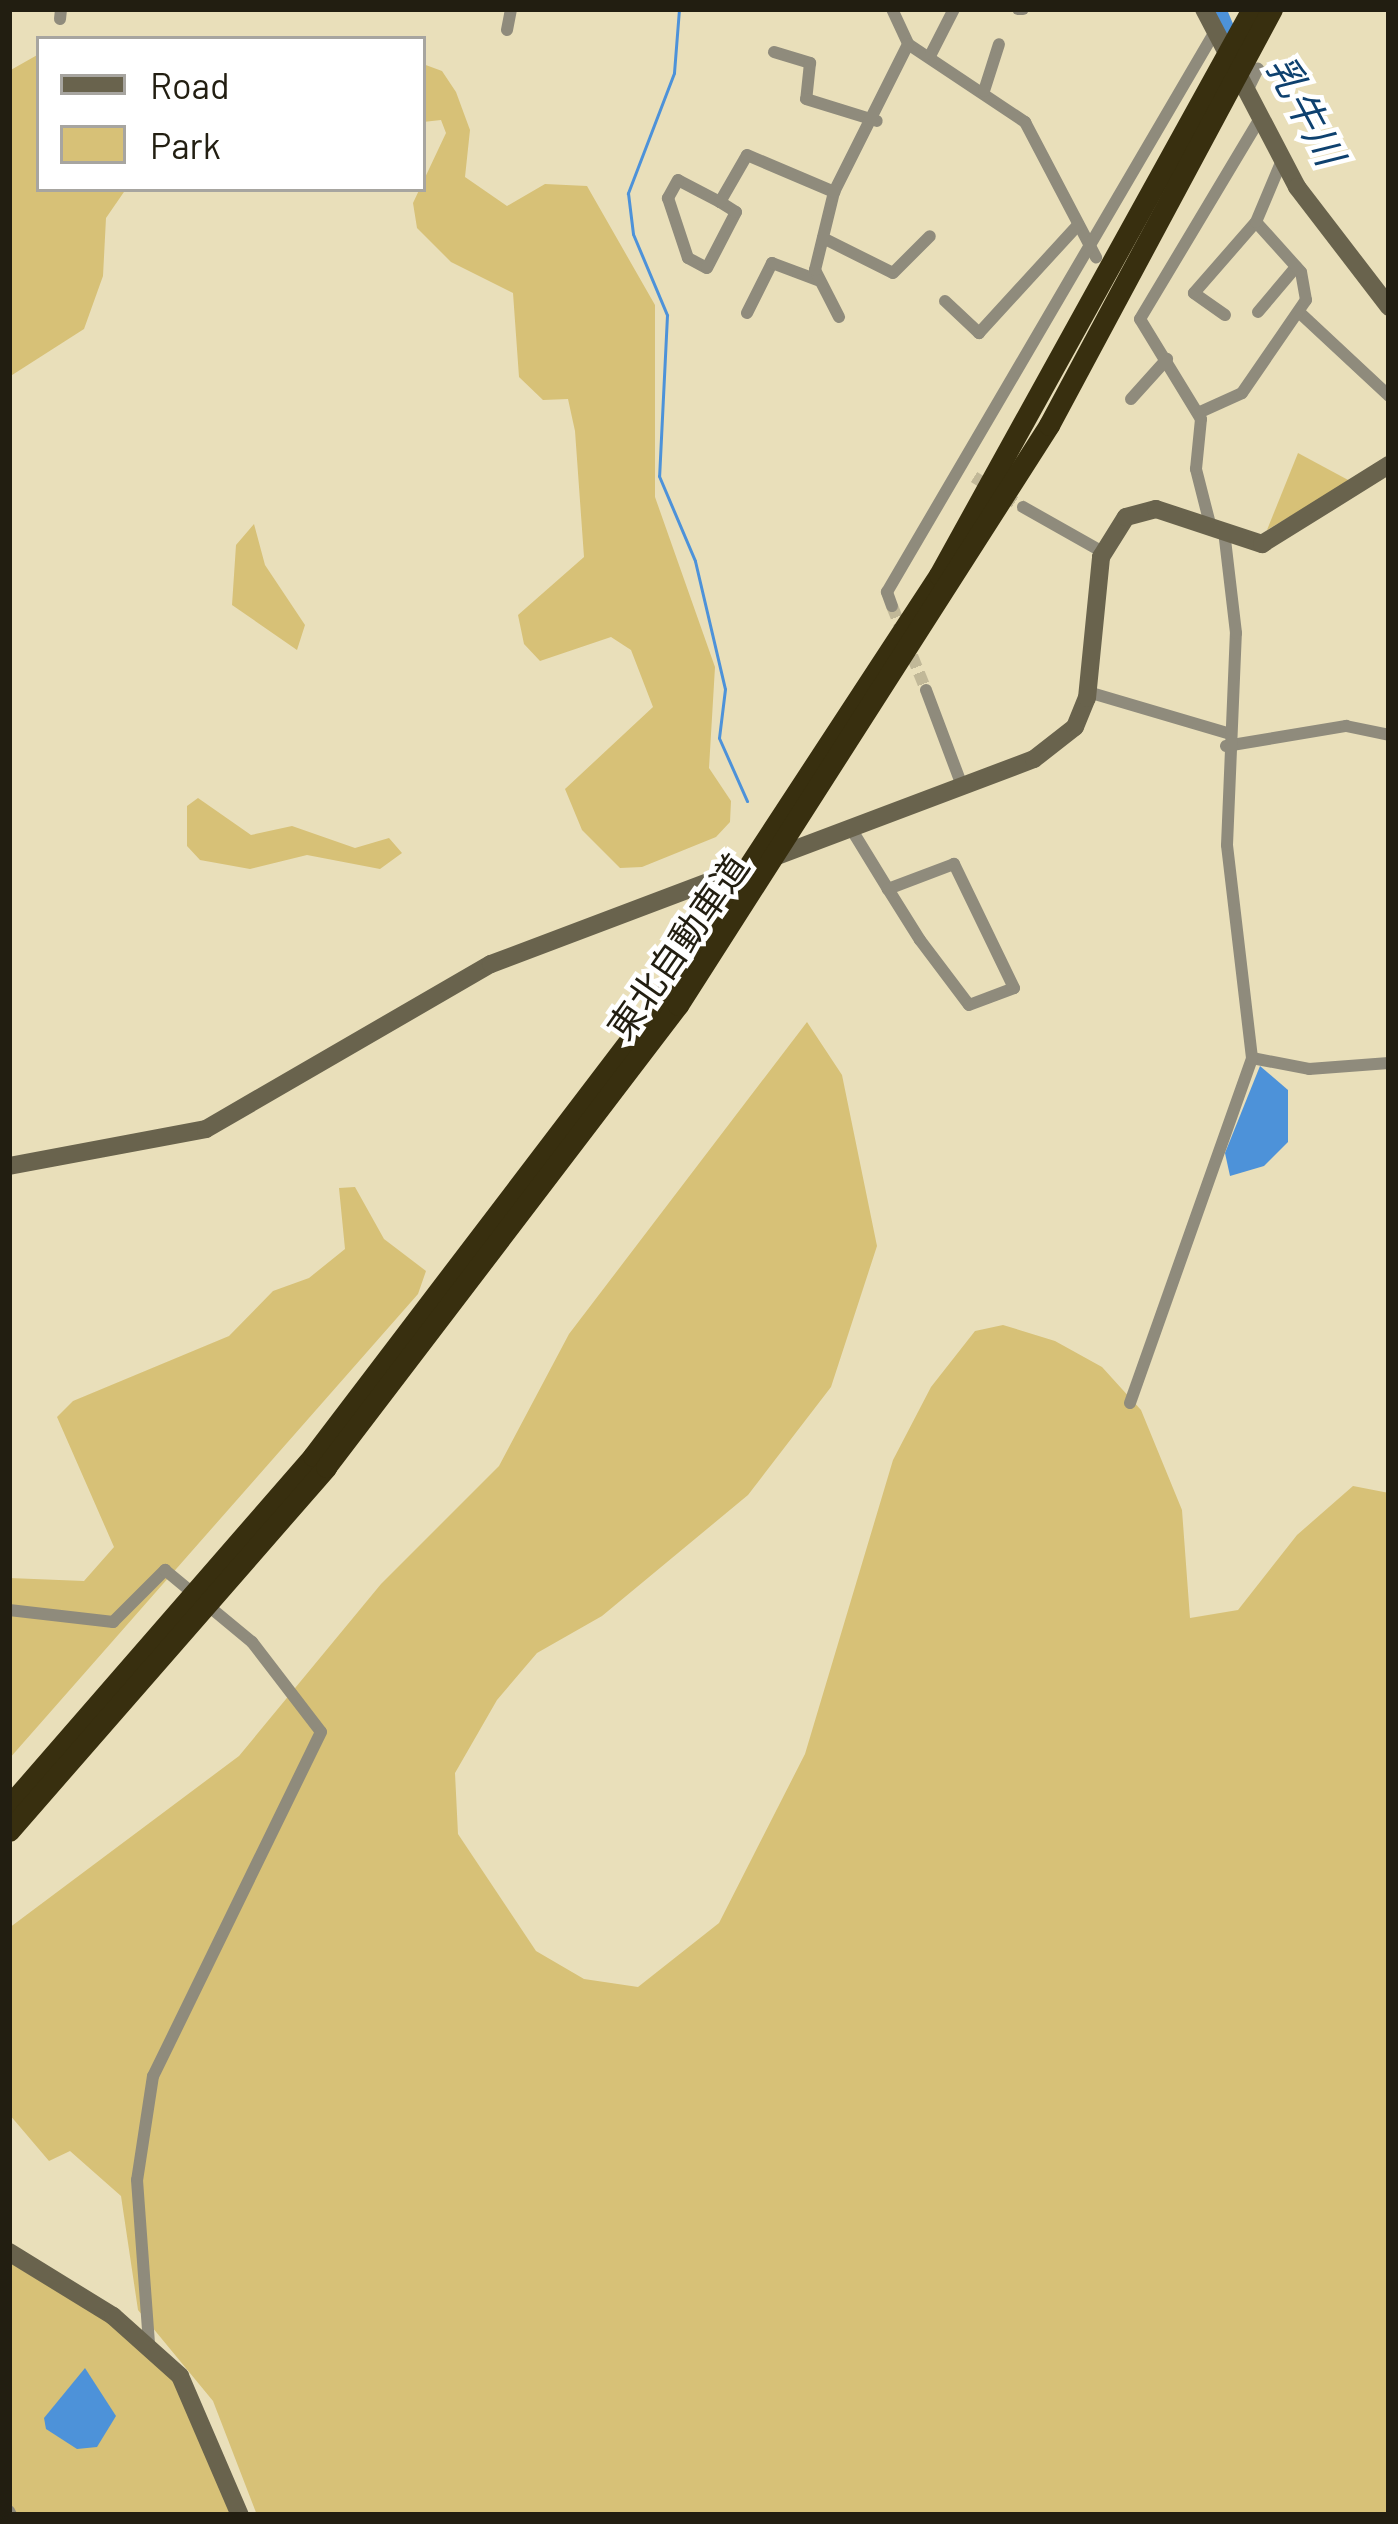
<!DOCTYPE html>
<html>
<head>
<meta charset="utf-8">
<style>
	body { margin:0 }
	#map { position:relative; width:1398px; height:2524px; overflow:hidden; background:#e9dfba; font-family:Barlow,"Noto Sans JP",sans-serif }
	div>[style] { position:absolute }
	.green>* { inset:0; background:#d7c177 }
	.water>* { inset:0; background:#4d92d9 }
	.stream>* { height:3px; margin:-1.5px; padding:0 1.5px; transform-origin:1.5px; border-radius:1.5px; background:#4d92d9 }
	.river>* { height:18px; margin:-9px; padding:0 9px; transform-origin:9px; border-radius:9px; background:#4d92d9 }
	.street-tunnel>* { height:12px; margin-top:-6px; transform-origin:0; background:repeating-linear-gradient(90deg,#c1b898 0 12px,transparent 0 18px) }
	.street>* { height:12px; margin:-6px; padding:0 6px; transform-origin:6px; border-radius:6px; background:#8f8b7c }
	.secondary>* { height:18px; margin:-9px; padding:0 9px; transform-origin:9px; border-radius:9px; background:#69634d }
	.highway>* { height:21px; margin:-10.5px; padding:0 10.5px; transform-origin:10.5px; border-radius:10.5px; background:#382f0f }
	span { translate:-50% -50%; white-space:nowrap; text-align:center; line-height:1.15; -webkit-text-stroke:9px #fff; paint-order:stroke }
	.street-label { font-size:36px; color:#221e11 }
	.water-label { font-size:39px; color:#0e416f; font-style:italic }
	.frame { position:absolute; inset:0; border:12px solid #221e11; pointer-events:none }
	.legend { position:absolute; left:36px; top:36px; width:390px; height:156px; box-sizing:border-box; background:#fff; border:3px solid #a7a5a0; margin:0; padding:15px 21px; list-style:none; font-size:36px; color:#221e11 }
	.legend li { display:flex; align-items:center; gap:24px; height:60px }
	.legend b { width:60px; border:3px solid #a7a5a0 }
</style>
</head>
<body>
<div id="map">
	<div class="green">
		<i style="clip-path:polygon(39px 54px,39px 189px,126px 189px,106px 218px,103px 276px,84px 329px,9px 377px,9px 71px)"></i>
		<i style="clip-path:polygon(423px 64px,442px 71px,456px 92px,470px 130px,465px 177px,507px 206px,545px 184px,587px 186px,655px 305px,655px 497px,715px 667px,709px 768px,731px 801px,730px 822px,716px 837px,642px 867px,620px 868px,582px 830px,565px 789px,653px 707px,631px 650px,611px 637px,540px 661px,524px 644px,518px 615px,584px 557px,575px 431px,568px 399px,543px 400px,519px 377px,513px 293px,451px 262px,417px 228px,413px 203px,446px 133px,441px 120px,423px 122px)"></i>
		<i style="clip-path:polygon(1298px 453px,1350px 481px,1267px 530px)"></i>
		<i style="clip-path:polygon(254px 524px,265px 565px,305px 625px,297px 650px,232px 605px,236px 545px)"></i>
		<i style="clip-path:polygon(198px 798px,251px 835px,292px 826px,355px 848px,389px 838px,402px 853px,380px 869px,307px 855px,250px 869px,200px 860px,187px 846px,187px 806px)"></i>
		<i style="clip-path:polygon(807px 1022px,842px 1075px,877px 1246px,831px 1387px,748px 1495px,602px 1616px,537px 1653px,497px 1700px,455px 1773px,458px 1834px,536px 1951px,584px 1979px,638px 1987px,719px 1923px,805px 1754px,893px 1460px,931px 1387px,975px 1331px,1003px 1325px,1055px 1341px,1102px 1367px,1141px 1410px,1182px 1510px,1190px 1618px,1238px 1610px,1297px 1535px,1353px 1486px,1389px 1493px,1389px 2515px,257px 2515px,213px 2401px,138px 2310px,121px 2196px,70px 2151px,49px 2161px,9px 2114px,9px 1928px,239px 1756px,381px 1584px,499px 1466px,569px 1334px)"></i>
		<i style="clip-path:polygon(355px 1187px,384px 1239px,426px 1271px,418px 1294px,9px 1759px,9px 1578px,84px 1581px,114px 1547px,57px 1417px,73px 1401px,229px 1336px,273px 1291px,309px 1278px,345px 1249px,339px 1188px)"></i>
		<i style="clip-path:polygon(9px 2262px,135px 2339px,163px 2368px,188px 2402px,233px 2515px,18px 2515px,9px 2501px)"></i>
	</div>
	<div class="water">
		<i style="clip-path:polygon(1260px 1066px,1288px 1090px,1288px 1142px,1264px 1166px,1230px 1176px,1225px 1153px)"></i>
		<i style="clip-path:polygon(85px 2368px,116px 2416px,97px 2447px,77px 2449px,46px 2429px,44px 2418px)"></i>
	</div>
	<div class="stream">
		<i style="left:679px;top:9px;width:64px;rotate:94.5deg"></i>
		<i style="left:674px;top:73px;width:129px;rotate:111deg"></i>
		<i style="left:628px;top:193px;width:41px;rotate:83deg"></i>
		<i style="left:633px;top:234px;width:88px;rotate:67.2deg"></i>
		<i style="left:667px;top:315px;width:161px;rotate:92.8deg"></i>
		<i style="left:659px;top:476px;width:92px;rotate:67deg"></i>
		<i style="left:695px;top:561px;width:131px;rotate:76.8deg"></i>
		<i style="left:725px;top:689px;width:49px;rotate:97deg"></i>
		<i style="left:719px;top:738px;width:69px;rotate:66deg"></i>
	</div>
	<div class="river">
		<i style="left:1217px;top:9px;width:41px;rotate:67.2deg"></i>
	</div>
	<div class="street-tunnel">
		<i style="left:974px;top:477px;width:57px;rotate:31.5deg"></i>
		<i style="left:892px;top:606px;width:91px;rotate:68deg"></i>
	</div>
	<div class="street">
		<i style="left:892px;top:9px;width:38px;rotate:65deg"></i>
		<i style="left:908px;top:44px;width:141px;rotate:33.7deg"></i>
		<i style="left:1025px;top:122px;width:153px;rotate:62.3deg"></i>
		<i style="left:1018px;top:9px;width:5px"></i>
		<i style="left:60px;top:19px;width:10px;rotate:-84deg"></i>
		<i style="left:507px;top:30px;width:21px;rotate:-79deg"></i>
		<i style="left:774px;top:52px;width:38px;rotate:17deg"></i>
		<i style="left:810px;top:63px;width:36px;rotate:96deg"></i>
		<i style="left:806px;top:99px;width:74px;rotate:17.2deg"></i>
		<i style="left:931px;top:54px;width:51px;rotate:-62.9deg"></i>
		<i style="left:984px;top:91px;width:49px;rotate:-72.3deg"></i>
		<i style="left:1247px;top:91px;width:25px;rotate:-64deg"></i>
		<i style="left:720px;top:202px;width:47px;rotate:-152.4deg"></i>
		<i style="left:678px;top:180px;width:21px;rotate:119deg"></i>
		<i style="left:668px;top:198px;width:63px;rotate:71.6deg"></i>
		<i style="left:688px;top:258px;width:21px;rotate:28deg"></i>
		<i style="left:707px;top:268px;width:63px;rotate:-62.6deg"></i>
		<i style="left:736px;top:212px;width:19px;rotate:-148deg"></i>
		<i style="left:720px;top:202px;width:54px;rotate:-60.1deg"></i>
		<i style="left:747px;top:155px;width:95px;rotate:23deg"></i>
		<i style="left:823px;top:238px;width:78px;rotate:26.6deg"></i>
		<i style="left:893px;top:273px;width:52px;rotate:-45deg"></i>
		<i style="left:945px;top:301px;width:47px;rotate:43.3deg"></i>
		<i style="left:979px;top:333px;width:147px;rotate:-47.5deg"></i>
		<i style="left:1258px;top:312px;width:59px;rotate:-49.8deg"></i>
		<i style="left:747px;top:313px;width:56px;rotate:-63.4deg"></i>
		<i style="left:772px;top:263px;width:51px;rotate:20.6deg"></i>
		<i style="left:1300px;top:313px;width:122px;rotate:43deg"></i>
		<i style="left:1225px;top:315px;width:38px;rotate:-145deg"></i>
		<i style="left:1194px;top:293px;width:94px;rotate:-48.9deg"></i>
		<i style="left:839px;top:317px;width:53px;rotate:-117.1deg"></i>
		<i style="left:815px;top:270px;width:80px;rotate:-76.3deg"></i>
		<i style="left:834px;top:192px;width:165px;rotate:-63.4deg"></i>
		<i style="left:1131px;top:399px;width:54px;rotate:-48deg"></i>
		<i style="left:1198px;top:413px;width:48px;rotate:-24.4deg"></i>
		<i style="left:1242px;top:393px;width:113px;rotate:-55.5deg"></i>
		<i style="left:1306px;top:300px;width:28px;rotate:-100deg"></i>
		<i style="left:1301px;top:272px;width:67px;rotate:-132deg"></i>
		<i style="left:1256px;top:222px;width:67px;rotate:-67.2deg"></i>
		<i style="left:1023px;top:507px;width:92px;rotate:29.4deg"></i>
		<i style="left:1211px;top:528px;width:61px;rotate:-104.3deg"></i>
		<i style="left:1196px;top:469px;width:50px;rotate:-84.3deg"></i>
		<i style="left:1201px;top:419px;width:117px;rotate:-121.4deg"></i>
		<i style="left:1140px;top:319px;width:232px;rotate:-59.1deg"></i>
		<i style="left:892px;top:606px;width:15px;rotate:-110deg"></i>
		<i style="left:887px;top:592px;width:648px;rotate:-59.67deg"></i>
		<i style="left:926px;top:690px;width:103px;rotate:69.4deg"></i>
		<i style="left:1088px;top:692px;width:145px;rotate:16.4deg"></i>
		<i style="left:1226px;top:746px;width:122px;rotate:-9.5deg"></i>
		<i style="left:1346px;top:726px;width:44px;rotate:11.8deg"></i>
		<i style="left:850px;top:827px;width:73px;rotate:58.5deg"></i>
		<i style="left:888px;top:889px;width:60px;rotate:57.9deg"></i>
		<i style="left:920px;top:940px;width:81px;rotate:53deg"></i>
		<i style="left:969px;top:1005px;width:48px;rotate:-20.7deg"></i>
		<i style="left:1014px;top:988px;width:138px;rotate:-115.8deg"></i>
		<i style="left:954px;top:864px;width:71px;rotate:159.3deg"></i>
		<i style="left:1252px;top:1058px;width:58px;rotate:10.9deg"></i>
		<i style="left:1309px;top:1069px;width:80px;rotate:-4.3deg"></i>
		<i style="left:1130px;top:1403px;width:366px;rotate:-70.5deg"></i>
		<i style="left:1252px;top:1058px;width:214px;rotate:-96.7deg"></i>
		<i style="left:1227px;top:845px;width:212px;rotate:-87.6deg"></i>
		<i style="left:1236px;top:633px;width:95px;rotate:-96.7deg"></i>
		<i style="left:9px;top:1610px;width:105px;rotate:6.6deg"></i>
		<i style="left:113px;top:1622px;width:74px;rotate:-45deg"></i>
		<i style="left:165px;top:1570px;width:113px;rotate:39.6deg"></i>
		<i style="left:252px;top:1642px;width:113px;rotate:52.5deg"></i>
		<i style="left:321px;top:1732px;width:383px;rotate:116deg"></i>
		<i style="left:153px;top:2076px;width:105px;rotate:98.7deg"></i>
		<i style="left:137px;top:2180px;width:162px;rotate:85.8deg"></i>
		<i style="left:9px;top:2511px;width:4px;rotate:63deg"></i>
	</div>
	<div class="secondary">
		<i style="left:1204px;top:9px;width:201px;rotate:62.4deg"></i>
		<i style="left:1297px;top:187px;width:151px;rotate:52.5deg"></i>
		<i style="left:9px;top:1166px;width:200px;rotate:-10.6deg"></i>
		<i style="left:206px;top:1129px;width:329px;rotate:-30.1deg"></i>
		<i style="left:491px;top:964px;width:580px;rotate:-20.68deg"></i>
		<i style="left:1034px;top:759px;width:52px;rotate:-38deg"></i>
		<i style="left:1075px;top:727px;width:31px;rotate:-68deg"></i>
		<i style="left:1087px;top:698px;width:142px;rotate:-84.3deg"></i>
		<i style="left:1101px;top:557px;width:47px;rotate:-58deg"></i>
		<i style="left:1126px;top:517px;width:31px;rotate:-15deg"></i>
		<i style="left:1156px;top:509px;width:112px;rotate:18.3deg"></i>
		<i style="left:1262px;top:544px;width:150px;rotate:-31.9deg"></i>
		<i style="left:9px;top:2252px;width:122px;rotate:31.6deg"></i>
		<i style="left:113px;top:2316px;width:90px;rotate:41.8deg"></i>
		<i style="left:180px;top:2376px;width:151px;rotate:66.7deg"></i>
	</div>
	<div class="highway">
		<i style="left:9px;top:1806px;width:464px;rotate:-49deg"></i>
		<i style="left:313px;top:1456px;width:579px;rotate:-52.71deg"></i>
		<i style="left:664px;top:995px;width:502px;rotate:-56.78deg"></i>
		<i style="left:939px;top:575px;width:647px;rotate:-61.06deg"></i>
		<i style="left:9px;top:1831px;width:483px;rotate:-48.9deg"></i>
		<i style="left:326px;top:1467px;width:581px;rotate:-52.7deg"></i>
		<i style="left:678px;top:1005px;width:689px;rotate:-57.39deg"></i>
		<i style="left:1049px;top:425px;width:472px;rotate:-61.8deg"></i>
	</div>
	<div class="street-label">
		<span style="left:677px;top:946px;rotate:-55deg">東北自動車道</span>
	</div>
	<div class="water-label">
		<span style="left:1306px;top:110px;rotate:62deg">乳牛川</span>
	</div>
	<div class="frame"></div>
	<ul class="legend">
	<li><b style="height:15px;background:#69634d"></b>Road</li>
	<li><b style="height:33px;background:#d7c177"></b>Park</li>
	</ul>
</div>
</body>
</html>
